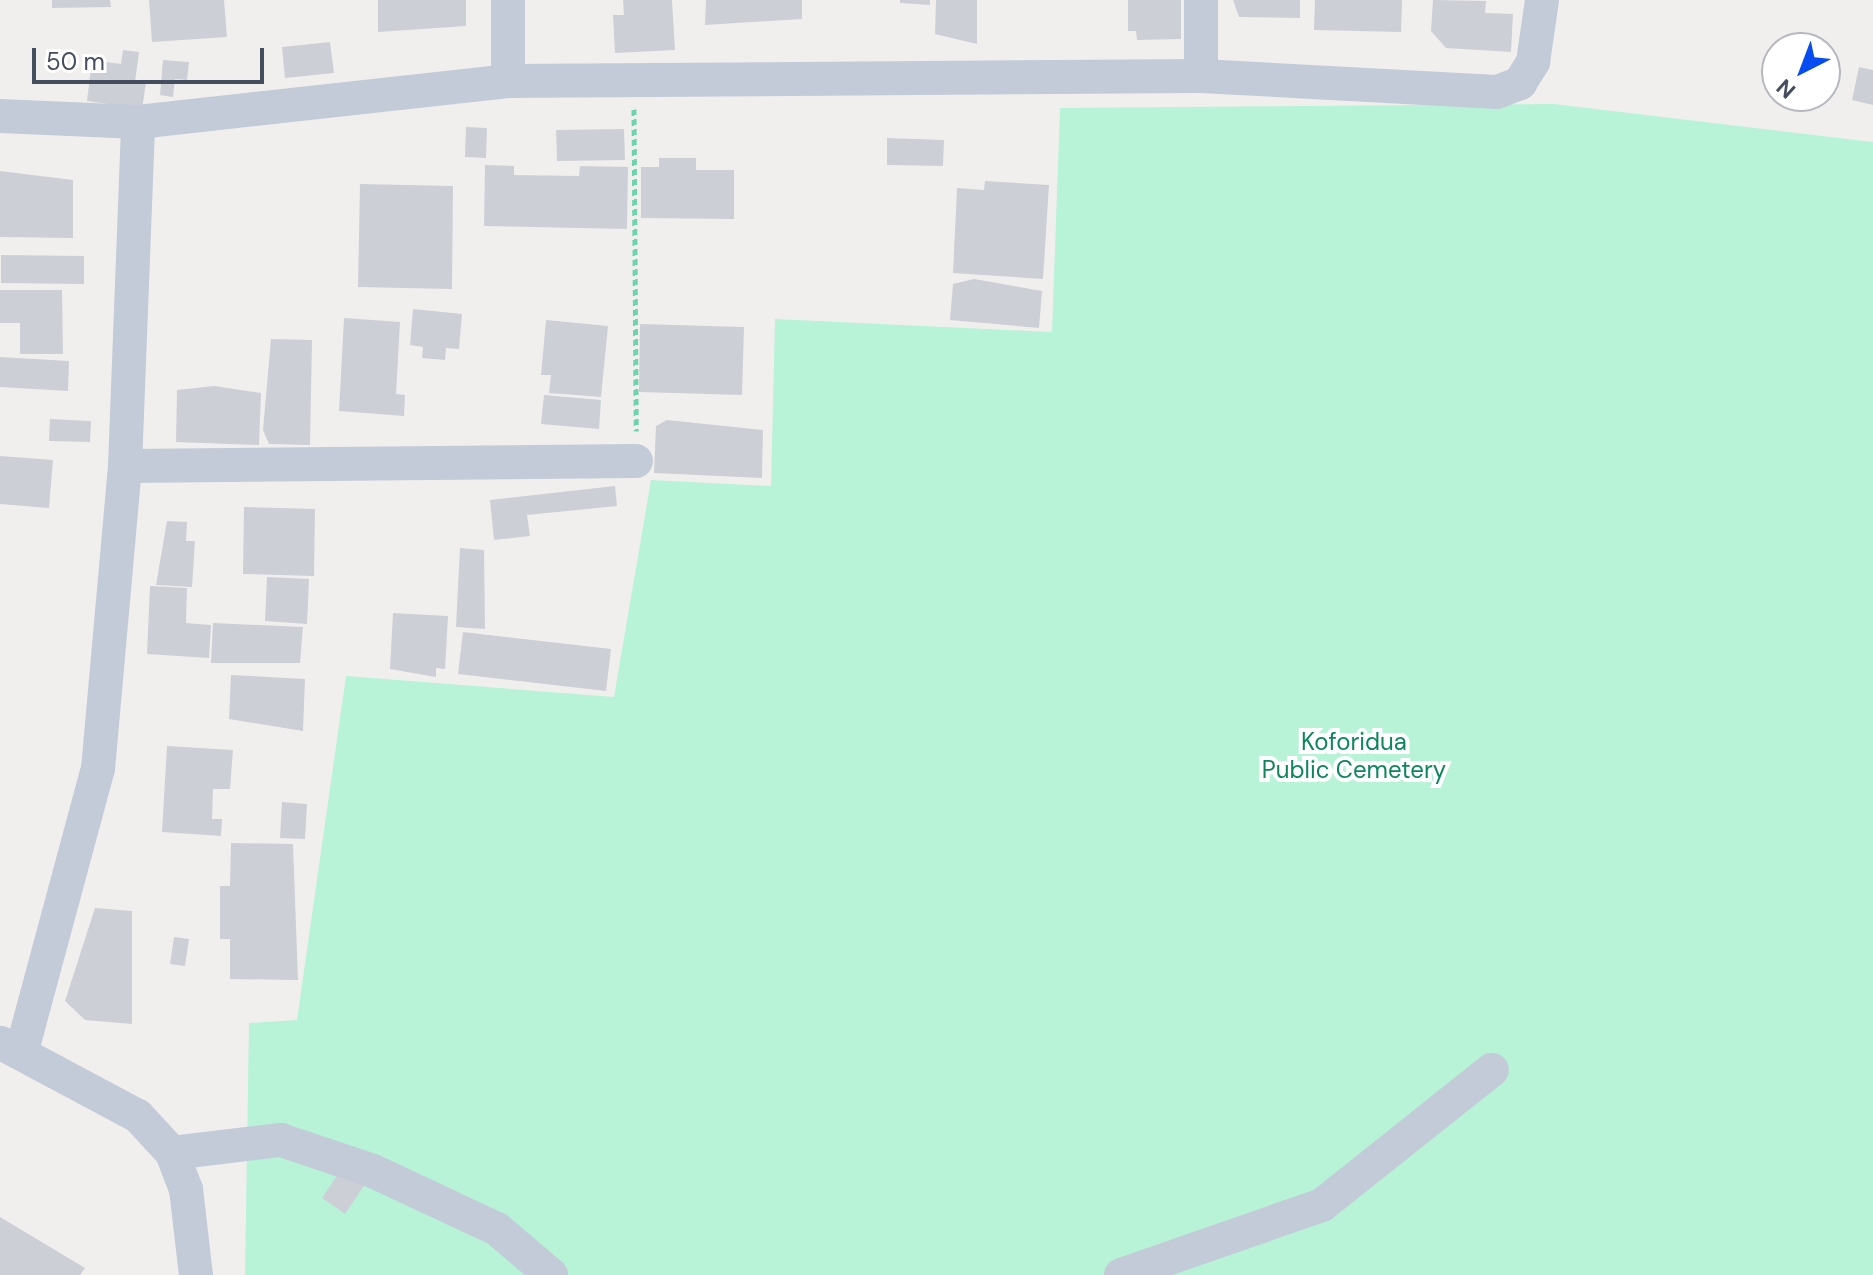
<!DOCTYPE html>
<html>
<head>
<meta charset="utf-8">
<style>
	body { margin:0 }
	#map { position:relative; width:1873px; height:1275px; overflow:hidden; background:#f1efee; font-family:"DM Sans",sans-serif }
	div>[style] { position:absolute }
	.green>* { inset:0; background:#b8f3d8 }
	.building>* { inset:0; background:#cdcfd7 }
	.path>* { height:5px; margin-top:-2.5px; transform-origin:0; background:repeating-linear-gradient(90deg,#6dd4b0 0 6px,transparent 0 10px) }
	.street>* { height:34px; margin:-17px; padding:0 17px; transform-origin:17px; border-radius:17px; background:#c3cbd8 }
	span { translate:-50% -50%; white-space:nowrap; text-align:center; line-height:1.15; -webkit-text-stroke:8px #fff; paint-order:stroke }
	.park-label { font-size:24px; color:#0e865c }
	.north { position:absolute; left:1761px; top:32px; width:80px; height:80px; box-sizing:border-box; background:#fff; border:2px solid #b5b8bf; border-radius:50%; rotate:222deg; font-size:22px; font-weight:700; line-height:32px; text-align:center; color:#454e5e }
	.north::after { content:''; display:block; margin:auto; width:28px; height:36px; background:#084cf1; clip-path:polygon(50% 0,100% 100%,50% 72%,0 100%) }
	.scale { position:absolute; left:32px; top:48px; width:232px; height:36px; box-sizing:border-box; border:4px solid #454e5e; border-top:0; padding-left:10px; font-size:24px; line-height:28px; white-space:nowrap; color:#454e5e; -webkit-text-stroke:6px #fff; paint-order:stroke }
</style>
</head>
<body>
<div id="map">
	<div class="green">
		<i style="clip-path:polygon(1554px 104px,1873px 142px,1873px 1275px,245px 1275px,249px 1023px,297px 1020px,346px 676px,614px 697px,651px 480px,771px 486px,775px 319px,1052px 332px,1060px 108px)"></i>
	</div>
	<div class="building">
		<i style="clip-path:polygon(52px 0,110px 0,111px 7px,52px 8px)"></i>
		<i style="clip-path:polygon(149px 0,224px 0,227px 37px,152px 42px)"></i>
		<i style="clip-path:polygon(378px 0,466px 0,466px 26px,378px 32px)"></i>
		<i style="clip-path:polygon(623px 0,672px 0,675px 50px,615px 53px,613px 15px,624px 15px)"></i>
		<i style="clip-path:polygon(706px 0,802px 0,802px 19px,705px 25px)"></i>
		<i style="clip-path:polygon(900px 0,930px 0,930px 5px,900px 3px)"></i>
		<i style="clip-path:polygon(936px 0,977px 0,977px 44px,935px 34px)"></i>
		<i style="clip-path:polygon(1128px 0,1181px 0,1181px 39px,1137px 40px,1136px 31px,1128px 31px)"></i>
		<i style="clip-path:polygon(1233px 0,1300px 0,1300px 18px,1239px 17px)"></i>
		<i style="clip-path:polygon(1315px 0,1402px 0,1401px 32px,1314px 30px)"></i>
		<i style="clip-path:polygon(1433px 0,1486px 1px,1485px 13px,1513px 14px,1511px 52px,1446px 48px,1431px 31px)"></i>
		<i style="clip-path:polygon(330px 42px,334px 73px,285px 78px,282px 47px)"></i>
		<i style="clip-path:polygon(123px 50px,139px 52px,135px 82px,146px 83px,142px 109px,87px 101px,92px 60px,121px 64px)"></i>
		<i style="clip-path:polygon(163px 60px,189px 62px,187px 80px,175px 79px,173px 97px,160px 95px)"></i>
		<i style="clip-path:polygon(1859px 67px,1873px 70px,1873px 105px,1852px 100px)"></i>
		<i style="clip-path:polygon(466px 127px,487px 128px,486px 158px,465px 157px)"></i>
		<i style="clip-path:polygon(624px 129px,625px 160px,557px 161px,556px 130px)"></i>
		<i style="clip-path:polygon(887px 138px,944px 140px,943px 166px,887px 165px)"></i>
		<i style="clip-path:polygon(659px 158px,696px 158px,696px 170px,734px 170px,734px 219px,641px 218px,641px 167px,659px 167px)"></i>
		<i style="clip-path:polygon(485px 165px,514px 166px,514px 175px,579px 176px,580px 166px,628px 167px,627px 229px,484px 226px)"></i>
		<i style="clip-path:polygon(0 171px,73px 180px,73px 238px,0 237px)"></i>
		<i style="clip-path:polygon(985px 181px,1049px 185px,1043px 279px,953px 273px,957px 188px,984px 190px)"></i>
		<i style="clip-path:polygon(360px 184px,453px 186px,452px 289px,358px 287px)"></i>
		<i style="clip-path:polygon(1px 255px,84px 256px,84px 284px,1px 283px)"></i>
		<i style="clip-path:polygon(974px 279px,1042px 291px,1039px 328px,950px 320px,953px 284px)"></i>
		<i style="clip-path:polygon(0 290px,62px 290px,63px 354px,20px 354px,20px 323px,0 323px)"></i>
		<i style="clip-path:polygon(413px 309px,462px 314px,459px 349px,446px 348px,445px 360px,422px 358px,423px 347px,410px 345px)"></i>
		<i style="clip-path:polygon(344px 318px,400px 322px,396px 394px,405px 395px,404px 416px,339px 411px)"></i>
		<i style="clip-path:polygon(546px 320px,608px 326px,601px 397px,549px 393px,551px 375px,541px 375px)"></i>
		<i style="clip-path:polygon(640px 324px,744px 327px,742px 395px,639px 392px)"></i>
		<i style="clip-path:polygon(271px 339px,312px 340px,310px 445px,269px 444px,263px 430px)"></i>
		<i style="clip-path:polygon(0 357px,69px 361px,68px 391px,0 387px)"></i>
		<i style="clip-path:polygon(214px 386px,261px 393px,259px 445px,176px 442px,177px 390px)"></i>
		<i style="clip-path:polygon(544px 395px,601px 400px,599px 429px,541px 424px)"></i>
		<i style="clip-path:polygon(50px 419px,91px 421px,90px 442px,49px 441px)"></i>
		<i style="clip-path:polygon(667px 420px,763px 430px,762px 478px,654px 473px,656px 426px)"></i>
		<i style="clip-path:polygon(0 456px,53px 460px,49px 508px,0 504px)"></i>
		<i style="clip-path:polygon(615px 486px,617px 506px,527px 515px,530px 536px,494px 540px,490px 500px)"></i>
		<i style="clip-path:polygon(244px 507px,315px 509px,314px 576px,243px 574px)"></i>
		<i style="clip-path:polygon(167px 521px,187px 522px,186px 541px,195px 541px,192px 587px,156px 585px)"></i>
		<i style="clip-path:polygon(460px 548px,484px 550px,485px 629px,456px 627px)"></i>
		<i style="clip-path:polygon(267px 577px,309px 579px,307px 624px,265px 621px)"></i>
		<i style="clip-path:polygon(150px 586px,187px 588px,186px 623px,211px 625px,209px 658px,147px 654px)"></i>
		<i style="clip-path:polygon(393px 613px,448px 616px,445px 669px,436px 668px,436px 677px,390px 669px)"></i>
		<i style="clip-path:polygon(213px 623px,303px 627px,300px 663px,211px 663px)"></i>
		<i style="clip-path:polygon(463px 632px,611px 649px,606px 691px,458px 674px)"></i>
		<i style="clip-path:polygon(231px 675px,305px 679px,303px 731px,229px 719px)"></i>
		<i style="clip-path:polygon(167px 746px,233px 750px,230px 789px,213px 789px,212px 819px,222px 819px,221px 836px,162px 832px)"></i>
		<i style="clip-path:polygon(282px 802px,307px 804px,305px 839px,280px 838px)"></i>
		<i style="clip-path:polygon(231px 843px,293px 844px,298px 980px,230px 979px,230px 939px,220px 939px,220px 886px,230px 886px)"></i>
		<i style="clip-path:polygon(95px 908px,132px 911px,132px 1024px,85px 1020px,65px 1001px)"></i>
		<i style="clip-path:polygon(174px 937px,189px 939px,185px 966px,170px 964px)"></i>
		<i style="clip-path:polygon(344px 1165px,368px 1180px,345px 1214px,322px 1198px)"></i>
		<i style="clip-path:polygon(0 1217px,85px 1268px,80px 1275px,0 1275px)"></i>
	</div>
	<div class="path">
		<i style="left:634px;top:109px;width:322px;rotate:89.6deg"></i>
	</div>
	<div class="street">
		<i style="left:508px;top:0;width:81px;rotate:90deg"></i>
		<i style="left:1201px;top:76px;width:76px;rotate:-90deg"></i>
		<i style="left:0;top:116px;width:138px;rotate:2.5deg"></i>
		<i style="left:138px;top:122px;width:372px;rotate:-6.3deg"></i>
		<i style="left:508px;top:81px;width:693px;rotate:-0.41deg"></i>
		<i style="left:1201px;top:76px;width:296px;rotate:3.1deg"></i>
		<i style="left:1497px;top:92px;width:25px;rotate:-21deg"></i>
		<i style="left:1520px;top:83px;width:25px;rotate:-58deg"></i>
		<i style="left:1533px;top:62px;width:63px;rotate:-81.7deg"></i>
		<i style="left:125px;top:466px;width:511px;rotate:-0.56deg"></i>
		<i style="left:1px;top:1043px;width:155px;rotate:28.1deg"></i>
		<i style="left:138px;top:1116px;width:50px;rotate:47.4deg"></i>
		<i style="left:172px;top:1153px;width:39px;rotate:69deg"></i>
		<i style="left:186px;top:1189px;width:87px;rotate:83.4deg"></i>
		<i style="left:22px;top:1050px;width:291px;rotate:-74.9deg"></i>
		<i style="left:98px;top:769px;width:304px;rotate:-84.9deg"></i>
		<i style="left:125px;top:466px;width:344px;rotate:-87.8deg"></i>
		<i style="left:172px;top:1153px;width:110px;rotate:-6.8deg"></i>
		<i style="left:281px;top:1140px;width:97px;rotate:18.6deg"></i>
		<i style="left:373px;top:1171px;width:137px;rotate:25.1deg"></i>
		<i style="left:497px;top:1229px;width:71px;rotate:40.4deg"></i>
		<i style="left:1121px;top:1275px;width:213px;rotate:-19.2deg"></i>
		<i style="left:1322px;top:1205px;width:217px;rotate:-38.5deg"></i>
	</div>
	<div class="park-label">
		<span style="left:1354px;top:756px">Koforidua<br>Public Cemetery</span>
	</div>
	<div class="north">N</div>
	<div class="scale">50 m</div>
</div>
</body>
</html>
